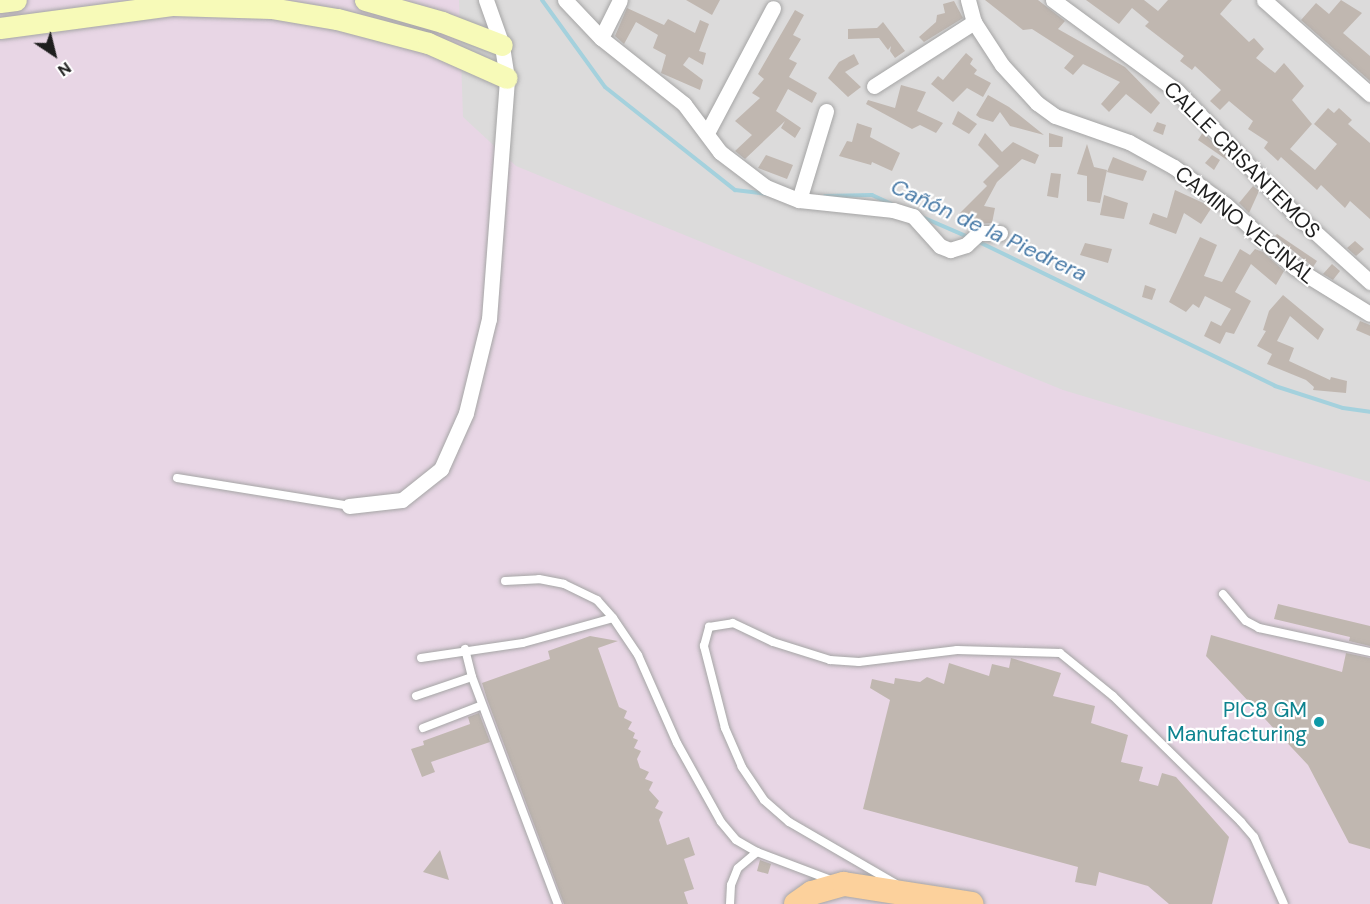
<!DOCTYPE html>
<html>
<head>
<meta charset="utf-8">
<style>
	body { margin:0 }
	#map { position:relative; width:1370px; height:904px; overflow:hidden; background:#efebe4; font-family:"DM Sans",sans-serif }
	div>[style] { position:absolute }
	.residential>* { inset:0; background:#dcdbdb }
	.industrial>* { inset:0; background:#e8d6e5 }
	.stream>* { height:4px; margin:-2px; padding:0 2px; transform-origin:2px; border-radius:2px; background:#a4d1dd }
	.building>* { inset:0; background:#c0b7b0 }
	.roads { filter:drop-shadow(0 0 2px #a5a5a5) drop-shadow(0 0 2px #a5a5a5) }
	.service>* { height:8px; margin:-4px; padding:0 4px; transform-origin:4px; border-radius:4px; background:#fff }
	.minor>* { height:15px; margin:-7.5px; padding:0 7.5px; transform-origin:7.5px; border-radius:7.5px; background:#fff }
	.secondary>* { height:21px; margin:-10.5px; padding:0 10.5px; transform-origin:10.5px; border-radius:10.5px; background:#f7fab8 }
	.primary>* { height:24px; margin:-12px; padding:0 12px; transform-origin:12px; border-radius:12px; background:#fcd19c }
	.dots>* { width:16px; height:16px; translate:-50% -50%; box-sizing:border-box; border:3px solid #fff; border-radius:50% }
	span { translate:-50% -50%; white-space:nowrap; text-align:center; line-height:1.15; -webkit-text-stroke:4.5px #fff; paint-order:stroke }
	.street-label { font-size:21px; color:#1e1e1e }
	.culture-label { font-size:21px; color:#0d838f }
	.right { translate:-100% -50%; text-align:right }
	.water-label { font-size:22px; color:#4779a6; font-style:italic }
	.north { position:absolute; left:24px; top:24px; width:60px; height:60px; -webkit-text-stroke:4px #fff; paint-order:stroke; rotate:145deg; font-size:16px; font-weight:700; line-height:24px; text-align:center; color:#1e1e1e }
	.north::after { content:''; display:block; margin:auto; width:21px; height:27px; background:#1e1e1e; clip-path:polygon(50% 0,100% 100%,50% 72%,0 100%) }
</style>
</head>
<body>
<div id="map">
	<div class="residential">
		<i style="clip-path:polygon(0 0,1370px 0,1370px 904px,0 904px)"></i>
	</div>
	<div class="industrial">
		<i style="clip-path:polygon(0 0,459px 0,463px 117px,516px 166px,1063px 390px,1370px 482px,1370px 904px,0 904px)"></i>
	</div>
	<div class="stream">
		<i style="left:542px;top:0;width:107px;rotate:54.1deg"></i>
		<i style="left:605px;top:87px;width:166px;rotate:38.4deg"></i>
		<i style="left:735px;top:190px;width:32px;rotate:7deg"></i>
		<i style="left:825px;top:196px;width:47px;rotate:-1.2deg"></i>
		<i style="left:872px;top:195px;width:21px;rotate:25deg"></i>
		<i style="left:922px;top:217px;width:50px;rotate:23.5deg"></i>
		<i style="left:977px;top:241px;width:331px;rotate:25.9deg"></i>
		<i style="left:1275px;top:386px;width:71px;rotate:17.9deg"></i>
		<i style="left:1343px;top:408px;width:27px;rotate:8deg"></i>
	</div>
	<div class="building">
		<i style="clip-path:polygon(686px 0,720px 0,712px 15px)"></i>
		<i style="clip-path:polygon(985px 0,1038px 0,1065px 21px,1058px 29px,1125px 67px,1160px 103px,1151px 114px,1126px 94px,1109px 112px,1101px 104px,1120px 82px,1083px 64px,1073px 75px,1064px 68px,1074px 56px,1032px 29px,1023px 30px)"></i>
		<i style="clip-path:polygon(1086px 0,1144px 0,1158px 11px,1168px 0,1232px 0,1220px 14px,1249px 42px,1254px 38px,1264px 49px,1256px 58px,1275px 73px,1284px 63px,1304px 86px,1292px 100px,1312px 124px,1290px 149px,1315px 170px,1337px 144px,1314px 124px,1328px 108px,1334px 113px,1339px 108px,1352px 120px,1348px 124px,1370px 143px,1370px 219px,1350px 201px,1345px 208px,1321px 185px,1317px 190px,1281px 157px,1278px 161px,1264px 148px,1268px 142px,1248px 129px,1253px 121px,1229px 101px,1220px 110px,1210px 101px,1221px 90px,1195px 66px,1192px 70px,1180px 61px,1184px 56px,1145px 26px,1149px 22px,1132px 8px,1119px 24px)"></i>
		<i style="clip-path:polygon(1341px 0,1362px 13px,1343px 33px,1370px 56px,1370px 81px,1301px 20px,1316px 3px,1329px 14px)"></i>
		<i style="clip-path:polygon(954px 1px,963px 18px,924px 42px,919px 37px,936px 22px,937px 15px,945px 13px,943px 4px)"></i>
		<i style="clip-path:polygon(627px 8px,664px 25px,668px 19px,695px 33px,700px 20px,709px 24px,699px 51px,706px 53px,703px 65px,689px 57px,683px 65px,703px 80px,700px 90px,661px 73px,666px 55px,653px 48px,658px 35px,636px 22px,624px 44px,615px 36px)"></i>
		<i style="clip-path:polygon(795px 10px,804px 15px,793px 35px,801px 39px,789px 59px,797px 63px,789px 77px,817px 93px,812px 103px,788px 89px,776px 111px,801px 128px,795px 138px,781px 128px,785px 121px,745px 159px,735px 151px,752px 135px,735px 121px,760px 98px,752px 93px,764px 79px,758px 74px)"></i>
		<i style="clip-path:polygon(883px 22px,905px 51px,895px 58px,890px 51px,891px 46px,888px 50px,879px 38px,848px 39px,848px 29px,877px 28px)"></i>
		<i style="clip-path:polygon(966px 53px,973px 59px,970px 64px,977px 70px,974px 74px,991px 83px,983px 97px,967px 88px,953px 102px,931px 84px,938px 76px,943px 80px)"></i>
		<i style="clip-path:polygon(854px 54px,859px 64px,845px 72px,861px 87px,848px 97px,828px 78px,839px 62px)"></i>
		<i style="clip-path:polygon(901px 85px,926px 92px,917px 111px,943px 123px,936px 133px,920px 125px,912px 129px,866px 104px,868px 100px,895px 108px)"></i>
		<i style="clip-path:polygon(988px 95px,1009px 107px,1044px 135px,1010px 126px,1000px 112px,993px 122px,980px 118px,976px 115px)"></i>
		<i style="clip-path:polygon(958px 111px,977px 124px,969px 134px,952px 124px)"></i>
		<i style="clip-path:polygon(1157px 122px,1166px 125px,1163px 135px,1153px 131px)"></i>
		<i style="clip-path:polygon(857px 123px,872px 128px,870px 137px,900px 153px,892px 171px,872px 162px,871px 165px,839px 156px,847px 141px,852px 142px)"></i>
		<i style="clip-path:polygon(1203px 132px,1226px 156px,1227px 160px,1198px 140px)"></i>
		<i style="clip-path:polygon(985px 133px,1002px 152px,1013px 142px,1039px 155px,1035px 164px,1022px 159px,997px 182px,984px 206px,995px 208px,992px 223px,976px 224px,959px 214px,987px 186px,983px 182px,999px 166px,978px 145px)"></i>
		<i style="clip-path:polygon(1049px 133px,1063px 137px,1062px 147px,1049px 147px)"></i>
		<i style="clip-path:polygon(1087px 144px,1094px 167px,1107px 170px,1100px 203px,1087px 201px,1087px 176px,1077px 174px)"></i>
		<i style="clip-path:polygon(766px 155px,793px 165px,787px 179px,758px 168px)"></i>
		<i style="clip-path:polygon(1212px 155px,1220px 160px,1214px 170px,1205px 163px)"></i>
		<i style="clip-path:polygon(1113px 157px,1147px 171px,1143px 181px,1107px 172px)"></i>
		<i style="clip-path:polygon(1051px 173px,1061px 174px,1058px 198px,1047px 196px)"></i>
		<i style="clip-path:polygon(1253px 186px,1259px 191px,1249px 213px,1239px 203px)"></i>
		<i style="clip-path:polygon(1175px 190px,1212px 207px,1201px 224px,1184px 213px,1176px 234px,1149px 224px,1153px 213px,1167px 218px)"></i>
		<i style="clip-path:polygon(1104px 195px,1128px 203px,1124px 219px,1100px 215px)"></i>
		<i style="clip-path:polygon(1277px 234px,1317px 261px,1313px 267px,1275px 236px)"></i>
		<i style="clip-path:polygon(1200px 237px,1217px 245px,1204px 276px,1222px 282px,1240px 249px,1250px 255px,1255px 249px,1263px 252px,1284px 271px,1276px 285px,1251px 264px,1235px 292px,1251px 301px,1234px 334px,1226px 332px,1220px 344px,1204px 336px,1211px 321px,1221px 326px,1231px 309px,1205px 296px,1199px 308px,1193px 304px,1186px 312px,1169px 302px)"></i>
		<i style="clip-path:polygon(1355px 241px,1364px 249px,1356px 256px,1347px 248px)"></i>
		<i style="clip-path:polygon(1085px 243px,1112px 249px,1108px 263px,1080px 255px)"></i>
		<i style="clip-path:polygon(1332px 264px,1340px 271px,1333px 280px,1323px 274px)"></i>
		<i style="clip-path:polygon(1145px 285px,1156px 289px,1152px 300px,1142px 297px)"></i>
		<i style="clip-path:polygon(1283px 295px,1324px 329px,1318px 340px,1290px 316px,1277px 341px,1294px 348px,1289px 361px,1330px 380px,1331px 377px,1347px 381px,1346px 393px,1313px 390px,1314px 387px,1306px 380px,1267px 364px,1272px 354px,1257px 346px,1266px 331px,1263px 330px,1269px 311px)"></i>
		<i style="clip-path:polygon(1360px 321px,1370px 325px,1370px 336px,1356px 330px)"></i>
		<i style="clip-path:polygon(1278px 604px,1370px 626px,1370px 646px,1349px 641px,1350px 637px,1274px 619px)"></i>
		<i style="clip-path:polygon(1211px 635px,1342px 672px,1346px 653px,1370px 658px,1370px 849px,1349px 843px,1308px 765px,1206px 656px)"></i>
		<i style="clip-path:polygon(590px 636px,618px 641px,598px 648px,619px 707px,627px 711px,624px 718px,632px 722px,628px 729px,635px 733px,633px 738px,638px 740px,634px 748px,641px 751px,637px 759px,640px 768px,649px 772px,645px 779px,653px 782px,649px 790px,659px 801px,655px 808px,663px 812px,659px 820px,667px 845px,689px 837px,695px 855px,684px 859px,694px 889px,684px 892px,688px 904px,564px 904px,487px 699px,482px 683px,550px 659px,548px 651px)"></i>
		<i style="clip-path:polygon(1011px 658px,1061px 673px,1053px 696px,1095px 706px,1091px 723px,1128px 735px,1121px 762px,1143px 767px,1139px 781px,1158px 786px,1162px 773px,1176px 777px,1229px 837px,1212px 904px,1169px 904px,1148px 886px,1099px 872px,1096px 886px,1075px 882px,1078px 867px,863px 809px,890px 700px,870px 688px,872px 679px,894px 684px,895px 678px,920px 682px,927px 677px,944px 684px,949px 663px,989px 676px,992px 664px,1009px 668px)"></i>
		<i style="clip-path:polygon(479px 713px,490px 742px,431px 762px,435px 772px,422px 777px,411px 749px,424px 745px,423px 741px,470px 724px,468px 717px)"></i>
		<i style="clip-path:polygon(440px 850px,449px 880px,423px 872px)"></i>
		<i style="clip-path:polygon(760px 860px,771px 864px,768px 874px,757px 871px)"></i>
	</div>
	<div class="roads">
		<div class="service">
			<i style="left:177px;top:478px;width:174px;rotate:9.2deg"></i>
			<i style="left:505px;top:581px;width:34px;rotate:-3deg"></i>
			<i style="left:539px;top:579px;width:25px;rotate:11deg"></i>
			<i style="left:564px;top:584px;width:37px;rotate:26deg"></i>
			<i style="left:597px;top:600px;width:24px;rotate:48deg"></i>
			<i style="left:1223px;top:594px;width:35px;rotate:50deg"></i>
			<i style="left:1246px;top:621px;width:15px;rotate:28deg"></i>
			<i style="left:1259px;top:628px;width:114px;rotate:12.2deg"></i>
			<i style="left:421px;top:658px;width:103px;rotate:-8.4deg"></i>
			<i style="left:523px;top:643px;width:93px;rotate:-15.5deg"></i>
			<i style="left:613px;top:618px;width:45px;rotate:56deg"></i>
			<i style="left:638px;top:655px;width:96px;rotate:66.1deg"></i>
			<i style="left:677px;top:743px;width:90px;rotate:60.9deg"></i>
			<i style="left:721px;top:822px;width:23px;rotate:50deg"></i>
			<i style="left:736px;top:840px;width:24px;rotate:30deg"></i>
			<i style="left:757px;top:852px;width:79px;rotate:20.7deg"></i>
			<i style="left:472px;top:677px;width:243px;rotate:69.3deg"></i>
			<i style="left:416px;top:696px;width:59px;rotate:-18.7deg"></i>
			<i style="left:472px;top:677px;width:29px;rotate:-104deg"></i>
			<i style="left:423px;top:728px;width:61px;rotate:-21.1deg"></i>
			<i style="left:896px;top:884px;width:124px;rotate:-149.9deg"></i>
			<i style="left:789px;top:822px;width:33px;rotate:-139deg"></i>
			<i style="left:764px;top:800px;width:40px;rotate:-124deg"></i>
			<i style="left:742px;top:767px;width:43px;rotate:-113.6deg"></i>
			<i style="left:725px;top:728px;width:85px;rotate:-104.4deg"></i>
			<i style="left:704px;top:646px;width:20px;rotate:-75deg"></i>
			<i style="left:709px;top:627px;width:24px;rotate:-9deg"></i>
			<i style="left:733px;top:623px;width:44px;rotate:25.4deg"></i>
			<i style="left:773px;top:642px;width:60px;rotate:17.5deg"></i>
			<i style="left:830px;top:660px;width:29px;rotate:4deg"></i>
			<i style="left:859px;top:662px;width:99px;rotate:-7deg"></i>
			<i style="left:957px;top:650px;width:103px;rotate:1.7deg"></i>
			<i style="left:1060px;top:653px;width:68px;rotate:39.1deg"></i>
			<i style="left:1113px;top:696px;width:180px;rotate:44.5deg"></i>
			<i style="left:1241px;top:822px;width:20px;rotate:49deg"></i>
			<i style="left:1254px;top:837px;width:73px;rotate:65.9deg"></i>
			<i style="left:730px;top:904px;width:19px;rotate:-87deg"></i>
			<i style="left:731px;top:885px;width:18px;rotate:-68deg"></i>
			<i style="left:738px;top:868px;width:25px;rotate:-40deg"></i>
		</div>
		<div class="minor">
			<i style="left:565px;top:0;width:52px;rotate:46.5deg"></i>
			<i style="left:601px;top:38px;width:106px;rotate:38.5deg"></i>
			<i style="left:684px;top:104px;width:60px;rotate:53.1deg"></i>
			<i style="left:720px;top:152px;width:58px;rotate:37.3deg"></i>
			<i style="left:766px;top:187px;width:35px;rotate:22deg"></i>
			<i style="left:799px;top:200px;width:95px;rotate:6.1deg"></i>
			<i style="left:893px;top:210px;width:21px;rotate:17deg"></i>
			<i style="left:913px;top:216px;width:40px;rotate:48deg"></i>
			<i style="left:940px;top:246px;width:11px;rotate:22deg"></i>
			<i style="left:950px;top:250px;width:17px;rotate:-17deg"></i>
			<i style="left:966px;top:245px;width:18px;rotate:-43deg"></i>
			<i style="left:979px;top:233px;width:21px"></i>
			<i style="left:968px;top:0;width:23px;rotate:75deg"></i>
			<i style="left:974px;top:22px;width:51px;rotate:56.9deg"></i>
			<i style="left:1002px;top:65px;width:52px;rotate:47.4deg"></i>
			<i style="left:1037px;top:103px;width:22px;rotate:36deg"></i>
			<i style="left:1055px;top:116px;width:78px;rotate:19.4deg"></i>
			<i style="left:1129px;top:142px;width:51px;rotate:29.1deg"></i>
			<i style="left:1174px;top:167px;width:64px;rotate:36.2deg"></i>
			<i style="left:1226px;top:205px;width:92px;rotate:42.4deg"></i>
			<i style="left:1294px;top:267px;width:89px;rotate:31.7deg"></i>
			<i style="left:1053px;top:0;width:154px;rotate:36.3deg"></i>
			<i style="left:1177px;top:91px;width:169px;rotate:46.2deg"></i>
			<i style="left:1294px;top:213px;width:103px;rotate:42.2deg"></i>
			<i style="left:1264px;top:0;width:142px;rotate:41.6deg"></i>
			<i style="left:601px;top:38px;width:42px;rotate:-63.4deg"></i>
			<i style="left:874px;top:86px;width:119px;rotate:-32.6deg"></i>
			<i style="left:708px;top:131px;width:139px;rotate:-62.1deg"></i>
			<i style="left:799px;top:200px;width:93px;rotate:-73.1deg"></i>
			<i style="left:349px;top:506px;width:53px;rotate:-6.5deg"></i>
			<i style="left:402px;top:500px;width:50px;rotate:-38.5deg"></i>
			<i style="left:441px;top:469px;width:61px;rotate:-65.9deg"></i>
			<i style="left:466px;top:413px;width:97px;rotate:-76.3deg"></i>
			<i style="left:489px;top:319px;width:242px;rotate:-85.7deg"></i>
			<i style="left:507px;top:78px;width:33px;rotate:-99deg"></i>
			<i style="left:502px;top:45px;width:48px;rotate:-109.6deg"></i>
		</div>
		<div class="secondary">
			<i style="left:365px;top:0;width:80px;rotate:15.9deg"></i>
			<i style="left:442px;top:22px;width:64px;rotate:21deg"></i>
			<i style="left:0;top:2px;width:16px;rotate:-7deg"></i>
			<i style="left:0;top:28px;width:175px;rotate:-7.6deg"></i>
			<i style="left:173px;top:5px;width:98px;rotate:1.8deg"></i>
			<i style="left:271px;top:8px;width:67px;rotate:9.5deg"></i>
			<i style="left:337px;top:19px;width:94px;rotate:14.8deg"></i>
			<i style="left:428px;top:43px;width:86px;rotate:23.9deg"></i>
		</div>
		<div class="primary">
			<i style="left:796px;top:904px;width:19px;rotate:-35deg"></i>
			<i style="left:812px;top:893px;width:33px;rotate:-16deg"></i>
			<i style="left:844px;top:884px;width:129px;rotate:8.9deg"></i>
		</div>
	</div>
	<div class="dots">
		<i style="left:1319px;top:722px;background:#0f9aa8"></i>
	</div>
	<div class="street-label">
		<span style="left:1242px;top:160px;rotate:45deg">CALLE CRISANTEMOS</span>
		<span style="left:1245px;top:225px;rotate:39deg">CAMINO VECINAL</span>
	</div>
	<div class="culture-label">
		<span class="right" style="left:1307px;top:722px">PIC8 GM<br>Manufacturing</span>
	</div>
	<div class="water-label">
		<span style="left:989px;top:230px;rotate:25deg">Cañón de la Piedrera</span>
	</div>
	<div class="north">N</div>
</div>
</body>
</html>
